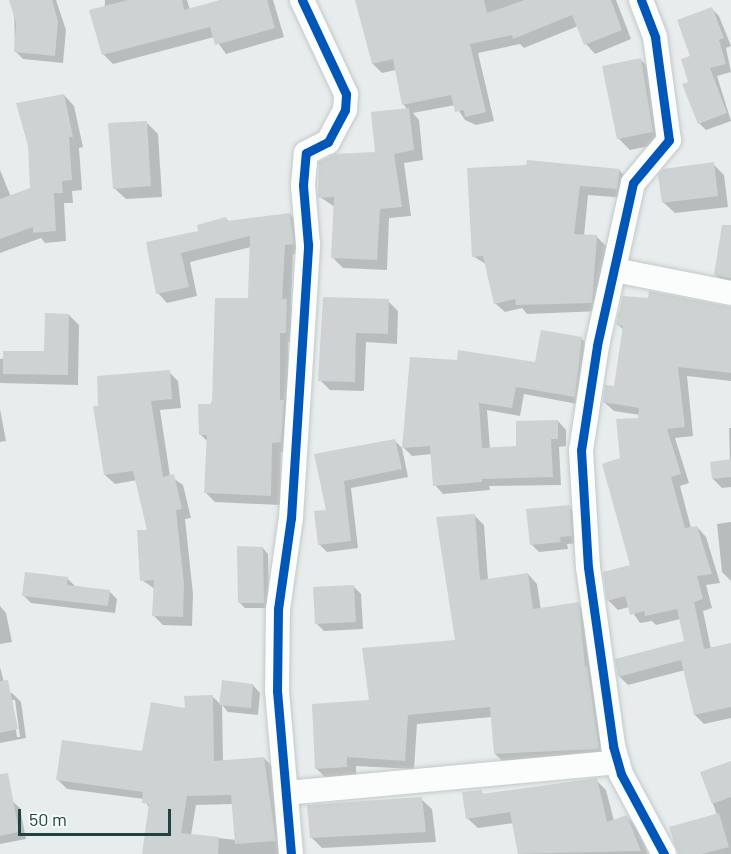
<!DOCTYPE html>
<html>
<head>
<meta charset="utf-8">
<style>
	body { margin:0 }
	#map { position:relative; width:731px; height:854px; overflow:hidden; background:#e7ecec; font-family:Barlow,sans-serif }
	div>[style] { position:absolute }
	.shadow>* { inset:0; background:#0003 }
	.building>* { inset:0; background:#ccd3d2 }
	.roads { filter:drop-shadow(0 0 2px #c3c9c9) drop-shadow(0 0 2px #c3c9c9) }
	.minor>* { height:24px; margin:-12px; padding:0 12px; transform-origin:12px; border-radius:12px; background:#fbfcfc }
	.cycleway>* { height:9px; margin:-4.5px; padding:0 4.5px; transform-origin:4.5px; border-radius:4.5px; background:#0057b8 }
	span { translate:-50% -50%; white-space:nowrap; text-align:center; line-height:1.15; -webkit-text-stroke:4.5px #f5fbfa; paint-order:stroke }
	.scale { position:absolute; left:18px; top:809px; width:153px; height:27px; box-sizing:border-box; border:3px solid #204243; border-top:0; padding-left:8px; font-size:18px; line-height:21px; white-space:nowrap; color:#204243; -webkit-text-stroke:4px #f5fbfa; paint-order:stroke }
</style>
</head>
<body>
<div id="map">
	<div class="shadow">
		<i style="clip-path:polygon(14px 0,56px 0,66px 30px,63px 63px,23px 59px,15px 51px)"></i>
		<i style="clip-path:polygon(105px 0,187px 0,190px 10px,226px 0,273px 0,284px 37px,226px 54px,214px 37px,113px 64px,103px 54px)"></i>
		<i style="clip-path:polygon(357px 0,616px 0,631px 39px,595px 54px,586px 44px,578px 26px,524px 48px,520px 44px,478px 53px,494px 121px,476px 125px,465px 120px,455px 105px,413px 113px,419px 120px,423px 160px,404px 163px,411px 216px,389px 218px,387px 270px,343px 268px,333px 258px,335px 207px,320px 197px,377px 153px,408px 110px,403px 104px,396px 70px,382px 73px,373px 64px)"></i>
		<i style="clip-path:polygon(712px 9px,719px 16px,731px 46px,726px 48px,731px 72px,717px 76px,731px 121px,706px 130px,699px 123px,690px 83px)"></i>
		<i style="clip-path:polygon(640px 59px,652px 71px,664px 143px,630px 150px,618px 138px)"></i>
		<i style="clip-path:polygon(64px 95px,74px 106px,83px 147px,79px 148px,82px 190px,72px 191px,73px 203px,64px 203px,66px 241px,45px 243px,41px 238px,0 253px,0 170px,11px 197px,32px 189px)"></i>
		<i style="clip-path:polygon(146px 122px,158px 134px,162px 197px,126px 199px,114px 188px)"></i>
		<i style="clip-path:polygon(713px 164px,724px 175px,728px 207px,675px 213px,663px 202px)"></i>
		<i style="clip-path:polygon(528px 166px,619px 170px,628px 179px,626px 198px,588px 195px,584px 236px,597px 237px,606px 246px,601px 311px,527px 314px,522px 308px,505px 312px,495px 303px,487px 265px,473px 256px)"></i>
		<i style="clip-path:polygon(290px 214px,299px 224px,302px 253px,293px 254px,291px 305px,296px 310px,295px 342px,288px 342px,290px 451px,281px 452px,280px 505px,215px 502px,206px 493px,208px 442px,200px 434px,249px 300px,251px 247px,190px 262px,197px 296px,167px 303px,158px 293px,147px 243px,200px 232px,226px 219px,230px 222px)"></i>
		<i style="clip-path:polygon(731px 232px,731px 285px,715px 275px)"></i>
		<i style="clip-path:polygon(324px 298px,388px 301px,398px 311px,397px 344px,366px 342px,364px 391px,330px 390px,320px 380px)"></i>
		<i style="clip-path:polygon(731px 308px,731px 381px,687px 376px,693px 436px,675px 438px,689px 483px,680px 486px,691px 528px,697px 527px,706px 537px,720px 583px,706px 585px,712px 608px,703px 611px,711px 649px,731px 645px,731px 718px,704px 724px,695px 715px,685px 670px,628px 685px,619px 676px,685px 642px,680px 619px,656px 625px,652px 621px,640px 623px,629px 607px,618px 610px,609px 601px,605px 573px,632px 566px,622px 459px,640px 415px,614px 411px,604px 402px,616px 388px,624px 330px,618px 325px)"></i>
		<i style="clip-path:polygon(69px 315px,79px 325px,78px 385px,0 383px,0 359px,46px 353px)"></i>
		<i style="clip-path:polygon(582px 339px,590px 347px,583px 405px,524px 394px,520px 416px,487px 410px,490px 449px,518px 447px,558px 421px,566px 430px,566px 446px,559px 447px,561px 485px,489px 486px,490px 490px,443px 494px,435px 485px,432px 454px,412px 456px,404px 448px)"></i>
		<i style="clip-path:polygon(169px 372px,178px 381px,181px 408px,160px 410px,170px 476px,183px 485px,191px 518px,185px 519px,193px 594px,192px 626px,163px 625px,154px 616px,155px 589px,142px 580px,149px 531px,137px 480px,115px 484px,105px 475px,100px 407px)"></i>
		<i style="clip-path:polygon(0 409px,6px 441px,0 442px)"></i>
		<i style="clip-path:polygon(729px 428px,731px 428px,731px 487px,722px 488px,713px 479px,730px 461px)"></i>
		<i style="clip-path:polygon(395px 441px,402px 448px,408px 477px,351px 488px,358px 548px,327px 552px,319px 544px,328px 511px,316px 456px)"></i>
		<i style="clip-path:polygon(569px 507px,577px 514px,579px 543px,567px 544px,568px 549px,539px 552px,531px 544px)"></i>
		<i style="clip-path:polygon(474px 515px,484px 525px,488px 580px,528px 574px,537px 584px,541px 610px,578px 604px,587px 613px,608px 758px,505px 763px,495px 754px,492px 717px,417px 724px,414px 769px,356px 766px,356px 776px,326px 778px,316px 768px,371px 702px,457px 642px)"></i>
		<i style="clip-path:polygon(731px 522px,731px 581px,722px 572px,717px 524px)"></i>
		<i style="clip-path:polygon(263px 548px,268px 554px,269px 608px,245px 608px,239px 602px)"></i>
		<i style="clip-path:polygon(67px 578px,75px 586px,110px 592px,117px 599px,115px 613px,31px 603px,23px 595px)"></i>
		<i style="clip-path:polygon(354px 587px,361px 594px,363px 629px,324px 631px,316px 623px)"></i>
		<i style="clip-path:polygon(0 606px,6px 613px,12px 642px,0 644px)"></i>
		<i style="clip-path:polygon(evenodd,0 667px,7px 694px,12px 693px,21px 702px,26px 738px,0 743px,0 667px,12px 700px,15px 700px,20px 737px,17px 737px,12px 700px)"></i>
		<i style="clip-path:polygon(evenodd,253px 685px,260px 693px,258px 715px,228px 712px,222px 705px,223px 762px,264px 758px,273px 767px,284px 854px,143px 854px,150px 809px,144px 799px,67px 789px,58px 780px,143px 752px,186px 710px,213px 697px,221px 705px,253px 685px,233px 804px,236px 840px,191px 835px,196px 805px,233px 804px)"></i>
		<i style="clip-path:polygon(731px 763px,731px 854px,679px 854px,717px 815px,702px 773px)"></i>
		<i style="clip-path:polygon(596px 780px,606px 790px,614px 821px,627px 817px,637px 827px,648px 854px,520px 854px,514px 823px,478px 828px,467px 818px,481px 792px,485px 795px)"></i>
		<i style="clip-path:polygon(421px 799px,432px 809px,436px 842px,322px 848px,311px 837px)"></i>
		<i style="clip-path:polygon(12px 801px,20px 808px,26px 839px,0 844px,0 803px)"></i>
	</div>
	<div class="building">
		<i style="clip-path:polygon(9px 0,52px 0,58px 21px,55px 56px,14px 52px,16px 23px)"></i>
		<i style="clip-path:polygon(128px 0,182px 0,184px 10px,220px 0,267px 0,275px 28px,215px 45px,210px 27px,102px 55px,89px 10px)"></i>
		<i style="clip-path:polygon(355px 0,484px 0,487px 13px,525px 0,611px 0,622px 30px,584px 45px,572px 15px,513px 39px,512px 35px,470px 44px,486px 112px,465px 117px,464px 110px,455px 112px,451px 95px,402px 105px,393px 59px,372px 64px)"></i>
		<i style="clip-path:polygon(712px 7px,724px 38px,719px 40px,726px 64px,710px 68px,727px 113px,698px 124px,682px 84px,688px 82px,681px 59px,690px 56px,677px 20px)"></i>
		<i style="clip-path:polygon(641px 58px,653px 132px,617px 139px,602px 66px)"></i>
		<i style="clip-path:polygon(64px 94px,73px 137px,69px 137px,72px 180px,62px 181px,63px 193px,54px 193px,56px 231px,33px 233px,33px 227px,0 239px,0 199px,30px 188px,28px 146px,16px 103px)"></i>
		<i style="clip-path:polygon(409px 108px,414px 150px,394px 154px,402px 207px,380px 209px,377px 260px,331px 258px,334px 197px,318px 198px,319px 162px,335px 154px,375px 152px,371px 112px)"></i>
		<i style="clip-path:polygon(147px 121px,151px 186px,113px 189px,108px 123px)"></i>
		<i style="clip-path:polygon(527px 160px,620px 169px,617px 189px,580px 186px,574px 234px,597px 235px,592px 303px,516px 305px,515px 299px,494px 304px,483px 256px,472px 257px,467px 168px,526px 165px)"></i>
		<i style="clip-path:polygon(714px 162px,718px 196px,662px 203px,658px 175px,663px 169px)"></i>
		<i style="clip-path:polygon(290px 213px,294px 244px,285px 245px,282px 299px,287px 299px,286px 333px,280px 333px,280px 400px,284px 400px,281px 442px,272px 443px,271px 496px,204px 493px,207px 435px,199px 435px,198px 404px,212px 404px,215px 298px,248px 298px,250px 236px,181px 253px,189px 287px,156px 294px,146px 242px,198px 231px,197px 225px,226px 217px,227px 221px)"></i>
		<i style="clip-path:polygon(722px 225px,731px 225px,731px 278px,714px 275px)"></i>
		<i style="clip-path:polygon(649px 291px,731px 307px,731px 373px,678px 367px,685px 427px,667px 429px,681px 474px,671px 477px,685px 528px,697px 526px,712px 574px,697px 576px,703px 599px,694px 602px,704px 649px,731px 643px,731px 707px,694px 715px,681px 660px,618px 677px,615px 659px,684px 641px,677px 609px,645px 616px,644px 611px,630px 615px,625px 596px,607px 601px,603px 572px,630px 565px,602px 464px,620px 458px,616px 419px,638px 418px,639px 408px,603px 402px,605px 385px,614px 386px,623px 326px,616px 325px,623px 296px,648px 298px)"></i>
		<i style="clip-path:polygon(323px 297px,389px 299px,388px 334px,356px 333px,355px 382px,318px 381px)"></i>
		<i style="clip-path:polygon(45px 313px,69px 314px,68px 375px,3px 374px,3px 351px,44px 351px)"></i>
		<i style="clip-path:polygon(541px 330px,582px 337px,575px 397px,516px 387px,512px 408px,479px 403px,482px 448px,516px 446px,516px 421px,558px 420px,558px 439px,551px 439px,553px 477px,482px 479px,482px 482px,433px 486px,430px 446px,402px 448px,410px 357px,457px 360px,458px 350px,535px 362px)"></i>
		<i style="clip-path:polygon(170px 370px,172px 399px,151px 401px,163px 477px,174px 474px,182px 509px,176px 510px,184px 584px,183px 617px,152px 616px,154px 580px,140px 581px,137px 530px,147px 530px,133px 471px,104px 475px,93px 406px,98px 406px,97px 376px)"></i>
		<i style="clip-path:polygon(395px 439px,402px 469px,344px 481px,351px 541px,318px 545px,314px 511px,326px 510px,314px 454px)"></i>
		<i style="clip-path:polygon(731px 459px,731px 477px,712px 479px,710px 462px)"></i>
		<i style="clip-path:polygon(570px 505px,572px 536px,560px 537px,561px 542px,530px 545px,526px 509px)"></i>
		<i style="clip-path:polygon(475px 514px,480px 580px,528px 573px,533px 609px,579px 602px,585px 667px,587px 666px,599px 749px,494px 754px,490px 707px,408px 715px,405px 761px,347px 757px,347px 767px,315px 769px,312px 704px,369px 700px,362px 648px,455px 640px,436px 517px)"></i>
		<i style="clip-path:polygon(237px 546px,263px 547px,264px 603px,238px 603px)"></i>
		<i style="clip-path:polygon(25px 572px,68px 577px,67px 585px,110px 590px,108px 606px,22px 596px)"></i>
		<i style="clip-path:polygon(354px 585px,356px 622px,315px 624px,313px 587px)"></i>
		<i style="clip-path:polygon(8px 680px,18px 729px,0 733px,0 681px)"></i>
		<i style="clip-path:polygon(222px 680px,253px 684px,251px 708px,219px 705px)"></i>
		<i style="clip-path:polygon(213px 695px,214px 761px,264px 757px,276px 841px,235px 844px,231px 795px,187px 796px,181px 833px,219px 837px,218px 854px,142px 854px,149px 804px,142px 803px,143px 792px,56px 780px,62px 740px,142px 751px,151px 702px,185px 708px,184px 696px)"></i>
		<i style="clip-path:polygon(731px 761px,731px 797px,712px 804px,700px 772px)"></i>
		<i style="clip-path:polygon(8px 773px,19px 832px,0 836px,0 774px)"></i>
		<i style="clip-path:polygon(597px 778px,607px 822px,627px 815px,641px 851px,518px 854px,510px 812px,466px 819px,462px 792px,482px 790px,482px 794px)"></i>
		<i style="clip-path:polygon(422px 797px,426px 832px,310px 838px,307px 805px)"></i>
		<i style="clip-path:polygon(719px 813px,729px 847px,702px 854px,678px 854px,669px 827px)"></i>
	</div>
	<div class="roads">
		<div class="minor">
			<i style="left:641px;top:0;width:40px;rotate:69deg"></i>
			<i style="left:655px;top:37px;width:104px;rotate:82.3deg"></i>
			<i style="left:669px;top:140px;width:56px;rotate:129.9deg"></i>
			<i style="left:633px;top:183px;width:167px;rotate:102.5deg"></i>
			<i style="left:597px;top:346px;width:105px;rotate:98.7deg"></i>
			<i style="left:581px;top:450px;width:117px;rotate:86.6deg"></i>
			<i style="left:588px;top:567px;width:181px;rotate:82deg"></i>
			<i style="left:613px;top:746px;width:29px;rotate:74deg"></i>
			<i style="left:621px;top:774px;width:91px;rotate:61.7deg"></i>
			<i style="left:615px;top:270px;width:118px;rotate:11.2deg"></i>
			<i style="left:286px;top:793px;width:333px;rotate:-5.3deg"></i>
			<i style="left:291px;top:854px;width:164px;rotate:-94.9deg"></i>
			<i style="left:277px;top:691px;width:82px;rotate:-89.3deg"></i>
			<i style="left:278px;top:609px;width:92px;rotate:-81.9deg"></i>
			<i style="left:291px;top:518px;width:274px;rotate:-86.4deg"></i>
			<i style="left:308px;top:245px;width:60px;rotate:-94.8deg"></i>
			<i style="left:303px;top:185px;width:32px;rotate:-85deg"></i>
			<i style="left:306px;top:153px;width:25px;rotate:-27deg"></i>
			<i style="left:328px;top:142px;width:36px;rotate:-62deg"></i>
			<i style="left:345px;top:110px;width:16px;rotate:-86deg"></i>
			<i style="left:346px;top:94px;width:104px;rotate:-115.1deg"></i>
		</div>
	</div>
	<div class="cycleway">
		<i style="left:641px;top:0;width:40px;rotate:69deg"></i>
		<i style="left:655px;top:37px;width:104px;rotate:82.3deg"></i>
		<i style="left:669px;top:140px;width:56px;rotate:129.9deg"></i>
		<i style="left:633px;top:183px;width:167px;rotate:102.5deg"></i>
		<i style="left:597px;top:346px;width:105px;rotate:98.7deg"></i>
		<i style="left:581px;top:450px;width:117px;rotate:86.6deg"></i>
		<i style="left:588px;top:567px;width:181px;rotate:82deg"></i>
		<i style="left:613px;top:746px;width:29px;rotate:74deg"></i>
		<i style="left:621px;top:774px;width:91px;rotate:61.7deg"></i>
		<i style="left:291px;top:854px;width:164px;rotate:-94.9deg"></i>
		<i style="left:277px;top:691px;width:82px;rotate:-89.3deg"></i>
		<i style="left:278px;top:609px;width:92px;rotate:-81.9deg"></i>
		<i style="left:291px;top:518px;width:274px;rotate:-86.4deg"></i>
		<i style="left:308px;top:245px;width:60px;rotate:-94.8deg"></i>
		<i style="left:303px;top:185px;width:32px;rotate:-85deg"></i>
		<i style="left:306px;top:153px;width:25px;rotate:-27deg"></i>
		<i style="left:328px;top:142px;width:36px;rotate:-62deg"></i>
		<i style="left:345px;top:110px;width:16px;rotate:-86deg"></i>
		<i style="left:346px;top:94px;width:104px;rotate:-115.1deg"></i>
	</div>
	<div class="scale">50 m</div>
</div>
</body>
</html>
